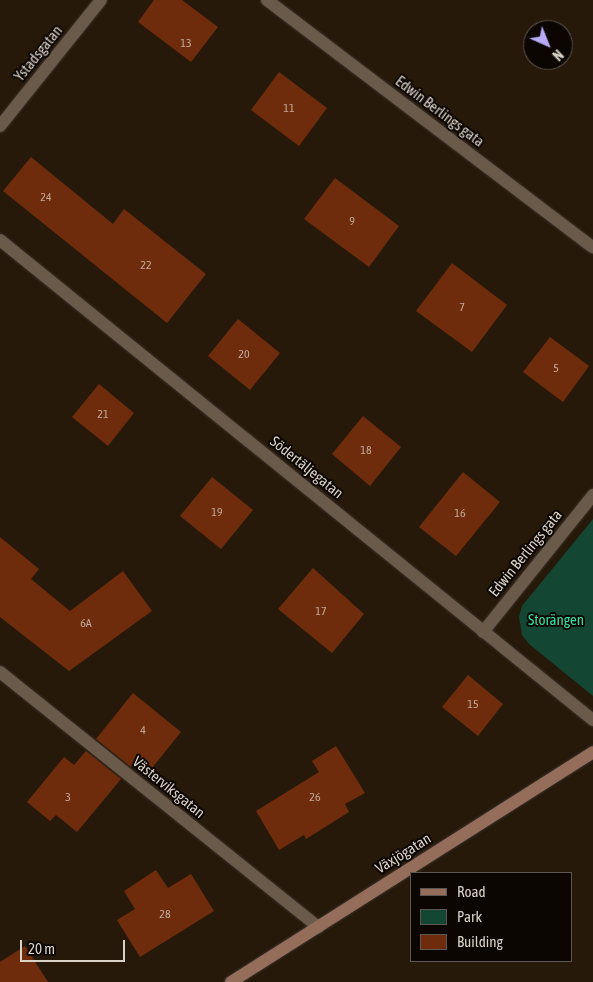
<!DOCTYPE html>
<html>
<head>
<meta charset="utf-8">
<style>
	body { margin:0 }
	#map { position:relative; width:593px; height:982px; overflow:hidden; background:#26190a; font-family:"Asap Condensed",sans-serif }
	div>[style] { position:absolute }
	.green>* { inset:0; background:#134734 }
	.building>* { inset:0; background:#6f2c0c }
	.roads { filter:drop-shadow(0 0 1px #3c322c) drop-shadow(0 0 1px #3c322c) }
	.street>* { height:12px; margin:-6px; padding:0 6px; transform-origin:6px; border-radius:6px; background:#6a5a49 }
	.secondary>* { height:12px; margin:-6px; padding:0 6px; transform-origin:6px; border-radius:6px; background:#946e5a }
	span { translate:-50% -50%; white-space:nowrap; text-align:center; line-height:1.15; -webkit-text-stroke:4px #0b0602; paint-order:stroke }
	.number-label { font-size:12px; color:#bfa898 }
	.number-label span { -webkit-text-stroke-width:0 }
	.street-label { font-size:15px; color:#dad1c7 }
	.park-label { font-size:15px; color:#34e0a5 }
	.legend { position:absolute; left:410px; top:872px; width:162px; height:90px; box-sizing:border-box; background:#0b0602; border:1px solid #5e5751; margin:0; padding:6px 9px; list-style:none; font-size:15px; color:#dad1c7 }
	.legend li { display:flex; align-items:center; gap:10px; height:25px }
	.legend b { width:25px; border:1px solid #5e5751 }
	.north { position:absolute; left:523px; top:20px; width:50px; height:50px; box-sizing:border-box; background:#0b0602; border:1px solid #5e5751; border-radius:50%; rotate:136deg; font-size:14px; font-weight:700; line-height:20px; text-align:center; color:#dad1c7 }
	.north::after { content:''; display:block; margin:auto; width:18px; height:22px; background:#b7abf8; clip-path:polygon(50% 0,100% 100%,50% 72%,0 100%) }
	.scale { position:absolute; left:20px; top:940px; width:105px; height:22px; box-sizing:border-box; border:2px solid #dad1c7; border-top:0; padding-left:6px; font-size:15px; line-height:18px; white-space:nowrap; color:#dad1c7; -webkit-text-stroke:4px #0b0602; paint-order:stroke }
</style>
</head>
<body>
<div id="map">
	<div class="green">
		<i style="clip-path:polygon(593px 519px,593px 696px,529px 644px,522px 635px,519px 617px,522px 606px)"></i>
	</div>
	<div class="building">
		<i style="clip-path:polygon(154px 0,182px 0,218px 27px,191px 62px,138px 22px)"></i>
		<i style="clip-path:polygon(279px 72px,327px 108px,299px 146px,251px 110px)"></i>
		<i style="clip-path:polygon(31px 157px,113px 224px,124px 209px,206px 274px,167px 323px,3px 191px)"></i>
		<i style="clip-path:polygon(335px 178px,399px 226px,369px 267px,304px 219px)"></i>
		<i style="clip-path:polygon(452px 263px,507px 305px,472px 352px,416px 311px)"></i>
		<i style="clip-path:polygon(238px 319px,280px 353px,250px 390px,208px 356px)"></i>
		<i style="clip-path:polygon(550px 337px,589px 366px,563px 402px,523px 372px)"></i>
		<i style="clip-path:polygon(99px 384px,134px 413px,108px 446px,72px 417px)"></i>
		<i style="clip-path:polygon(363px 416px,401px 447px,370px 486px,332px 454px)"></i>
		<i style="clip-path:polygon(463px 472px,500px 502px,456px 556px,419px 527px)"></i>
		<i style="clip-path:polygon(212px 477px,253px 510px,221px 549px,180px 516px)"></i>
		<i style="clip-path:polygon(0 537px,39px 569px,31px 579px,70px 611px,123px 571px,152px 611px,69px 671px,0 617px)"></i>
		<i style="clip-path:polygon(313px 568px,364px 614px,332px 653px,278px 609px)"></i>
		<i style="clip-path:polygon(468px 675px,503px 704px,478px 736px,442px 707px)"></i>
		<i style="clip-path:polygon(133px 693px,181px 732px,152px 768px,139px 758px,131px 767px,96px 739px)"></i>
		<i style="clip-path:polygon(336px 746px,365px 793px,345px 804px,349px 812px,306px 839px,304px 835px,279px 850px,256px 811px,319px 772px,312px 761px)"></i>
		<i style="clip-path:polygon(86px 751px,121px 779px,77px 832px,56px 815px,50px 821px,27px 802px,64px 757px,74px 765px)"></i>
		<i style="clip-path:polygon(156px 870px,168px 888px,191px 874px,214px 911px,140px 957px,117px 920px,135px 909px,124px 891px)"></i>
		<i style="clip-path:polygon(25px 946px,48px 982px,0 982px,0 962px)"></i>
	</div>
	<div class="roads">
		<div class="street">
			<i style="left:267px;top:0;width:409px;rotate:37.2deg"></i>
			<i style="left:0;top:126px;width:161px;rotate:-51.3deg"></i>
			<i style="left:0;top:240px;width:763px;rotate:38.99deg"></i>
			<i style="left:483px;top:632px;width:176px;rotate:-51.2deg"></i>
			<i style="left:0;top:672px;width:408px;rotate:38.7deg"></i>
		</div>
		<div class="secondary">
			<i style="left:231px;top:982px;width:429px;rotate:-32.4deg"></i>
		</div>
	</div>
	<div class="number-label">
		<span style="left:186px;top:44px">13</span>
		<span style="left:289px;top:109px">11</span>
		<span style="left:46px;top:198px">24</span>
		<span style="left:352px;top:222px">9</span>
		<span style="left:146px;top:266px">22</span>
		<span style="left:462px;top:308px">7</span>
		<span style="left:244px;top:355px">20</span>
		<span style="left:556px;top:369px">5</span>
		<span style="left:103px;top:415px">21</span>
		<span style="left:366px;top:451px">18</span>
		<span style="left:217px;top:513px">19</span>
		<span style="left:460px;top:514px">16</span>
		<span style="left:321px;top:612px">17</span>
		<span style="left:86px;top:624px">6A</span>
		<span style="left:473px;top:705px">15</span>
		<span style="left:143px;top:731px">4</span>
		<span style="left:68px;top:798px">3</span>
		<span style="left:315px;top:798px">26</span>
		<span style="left:165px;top:915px">28</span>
	</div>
	<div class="street-label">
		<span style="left:38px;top:53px;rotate:-51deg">Ystadsgatan</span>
		<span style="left:440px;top:111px;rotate:37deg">Edwin Berlings gata</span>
		<span style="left:307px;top:467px;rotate:39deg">Södertäljegatan</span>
		<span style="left:525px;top:553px;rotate:-51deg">Edwin Berlings gata</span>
		<span style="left:169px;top:787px;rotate:39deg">Västerviksgatan</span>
		<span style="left:403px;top:853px;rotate:-32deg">Växjögatan</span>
	</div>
	<div class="park-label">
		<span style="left:556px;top:620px">Storängen</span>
	</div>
	<ul class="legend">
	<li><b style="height:6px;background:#946e5a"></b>Road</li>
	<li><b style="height:14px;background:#134734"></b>Park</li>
	<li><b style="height:14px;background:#6f2c0c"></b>Building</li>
	</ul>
	<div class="north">N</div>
	<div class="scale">20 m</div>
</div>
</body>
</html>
